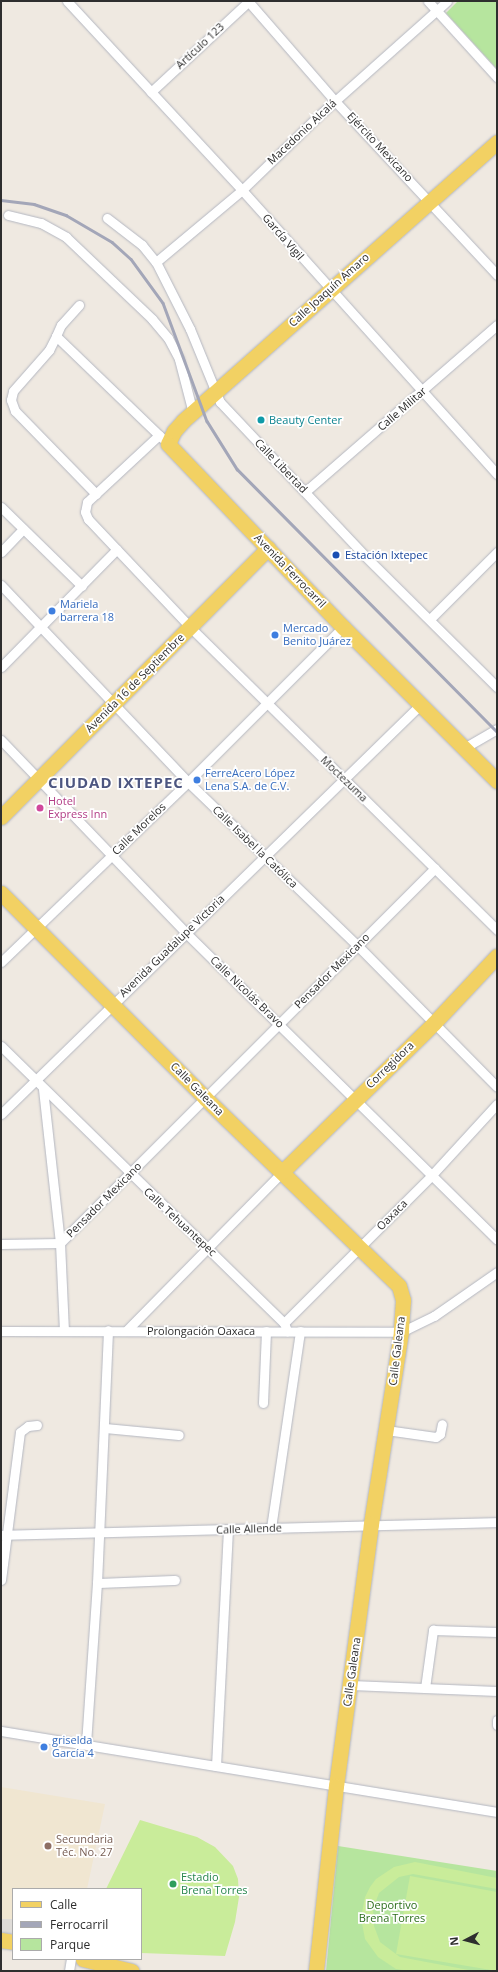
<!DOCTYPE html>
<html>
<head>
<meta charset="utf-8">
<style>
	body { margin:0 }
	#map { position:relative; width:498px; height:1972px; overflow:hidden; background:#efe9e1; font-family:"Open Sans",sans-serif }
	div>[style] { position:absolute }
	.education>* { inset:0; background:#f0e6d1 }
	.green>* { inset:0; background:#b6e59e }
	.pitch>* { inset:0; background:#c9ec9a }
	.plaza>* { inset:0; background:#dfdcd8 }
	.roads { filter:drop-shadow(0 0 1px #b4b7c1) drop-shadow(0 0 1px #b4b7c1) }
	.minor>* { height:9px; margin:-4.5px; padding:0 4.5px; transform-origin:4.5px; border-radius:4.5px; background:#fff }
	.primary>* { height:15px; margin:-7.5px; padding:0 7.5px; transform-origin:7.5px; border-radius:7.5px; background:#f2d163 }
	.rail>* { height:2.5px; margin:-1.25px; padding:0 1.25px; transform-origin:1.25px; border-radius:1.25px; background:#a3a6b8 }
	.dots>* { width:11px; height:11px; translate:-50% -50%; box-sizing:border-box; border:2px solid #fff; border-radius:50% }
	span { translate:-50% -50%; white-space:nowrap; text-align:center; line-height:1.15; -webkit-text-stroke:3.5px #fff; paint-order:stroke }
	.street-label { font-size:11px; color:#2e2e2e }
	.culture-label { font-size:11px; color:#0d838f }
	.left { translate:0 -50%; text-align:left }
	.transit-label { font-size:11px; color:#164399 }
	.shop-label { font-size:11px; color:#366cbe }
	.hotel-label { font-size:11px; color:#b23c85 }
	.education-label { font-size:11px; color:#785e54 }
	.leisure-label { font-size:11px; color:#27864d }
	.park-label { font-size:11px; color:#2c6e1b }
	.district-label { font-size:15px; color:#4d5680; font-weight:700; letter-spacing:1px }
	.frame { position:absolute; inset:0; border:2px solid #2e2e2e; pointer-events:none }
	.legend { position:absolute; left:12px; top:1888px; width:130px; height:72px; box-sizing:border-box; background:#fff; border:1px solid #ababab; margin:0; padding:5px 7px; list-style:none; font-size:12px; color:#2e2e2e }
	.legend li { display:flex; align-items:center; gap:8px; height:20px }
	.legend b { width:20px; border:1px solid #ababab }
	.north { position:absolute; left:446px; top:1920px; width:40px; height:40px; -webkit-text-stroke:3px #fff; paint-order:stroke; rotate:264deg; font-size:11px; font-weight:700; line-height:16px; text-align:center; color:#2e2e2e }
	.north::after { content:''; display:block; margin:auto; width:14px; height:18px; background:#2e2e2e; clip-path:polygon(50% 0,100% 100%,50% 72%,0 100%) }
</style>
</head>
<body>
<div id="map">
	<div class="education">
		<i style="clip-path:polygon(1px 1787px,105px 1804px,87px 1889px,13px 1889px,13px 1919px,1px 1919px)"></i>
	</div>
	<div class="green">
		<i style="clip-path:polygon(458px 1px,497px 1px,497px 69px,446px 13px)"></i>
		<i style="clip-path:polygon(338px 1846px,497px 1871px,497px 1971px,326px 1971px)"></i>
	</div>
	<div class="pitch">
		<i style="clip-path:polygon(140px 1820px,197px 1837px,215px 1847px,233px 1866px,238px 1879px,239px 1897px,235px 1922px,225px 1956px,141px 1953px,141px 1889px,106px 1889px)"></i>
		<i style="clip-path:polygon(415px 1862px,497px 1878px,497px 1889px,413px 1874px,399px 1877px,379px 1893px,373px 1909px,374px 1926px,380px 1942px,400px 1957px,474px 1971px,410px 1971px,396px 1969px,378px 1957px,365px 1939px,361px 1918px,365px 1897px,370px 1887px,376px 1879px,394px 1867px)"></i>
		<i style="clip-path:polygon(410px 1876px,497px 1892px,497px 1971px,396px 1954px)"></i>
	</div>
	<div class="plaza">
		<i style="clip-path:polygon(1px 1919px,13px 1919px,13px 1935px,1px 1933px)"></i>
	</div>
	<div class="roads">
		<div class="minor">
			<i style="left:67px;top:1px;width:258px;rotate:47.2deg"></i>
			<i style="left:242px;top:190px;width:382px;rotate:48.1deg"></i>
			<i style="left:248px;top:1px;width:133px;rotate:49deg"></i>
			<i style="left:335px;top:101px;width:238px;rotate:47deg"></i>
			<i style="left:428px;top:1px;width:103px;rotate:47.8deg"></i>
			<i style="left:151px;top:92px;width:134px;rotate:-42.9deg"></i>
			<i style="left:8px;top:215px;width:34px;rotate:14deg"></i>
			<i style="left:41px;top:223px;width:29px;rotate:29deg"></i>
			<i style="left:66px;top:237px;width:119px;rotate:43.6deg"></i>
			<i style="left:152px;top:319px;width:25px;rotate:50deg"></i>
			<i style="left:168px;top:338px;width:24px;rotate:62deg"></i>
			<i style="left:179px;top:359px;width:56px;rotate:75.5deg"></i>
			<i style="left:107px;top:218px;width:44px;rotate:37.6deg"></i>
			<i style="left:142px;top:245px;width:22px;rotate:51deg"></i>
			<i style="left:156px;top:262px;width:75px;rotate:63.1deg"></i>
			<i style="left:190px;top:329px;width:79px;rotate:67.7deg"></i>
			<i style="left:220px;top:402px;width:212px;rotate:46.7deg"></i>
			<i style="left:365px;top:556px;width:186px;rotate:44.8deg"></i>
			<i style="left:156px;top:262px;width:112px;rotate:-39.9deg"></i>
			<i style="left:242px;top:190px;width:105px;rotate:-44.2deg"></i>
			<i style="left:317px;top:117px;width:174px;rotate:-41.7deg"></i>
			<i style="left:56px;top:336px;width:12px;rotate:-66deg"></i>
			<i style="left:61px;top:325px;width:27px;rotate:-48deg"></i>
			<i style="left:159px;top:435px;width:98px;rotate:137.1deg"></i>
			<i style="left:87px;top:502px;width:10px;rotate:101deg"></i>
			<i style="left:85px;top:512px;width:8px;rotate:67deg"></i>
			<i style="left:88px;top:519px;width:150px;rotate:46.6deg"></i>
			<i style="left:191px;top:628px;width:430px;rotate:44.6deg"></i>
			<i style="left:306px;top:491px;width:253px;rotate:-41deg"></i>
			<i style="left:96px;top:494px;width:116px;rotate:-134.3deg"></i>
			<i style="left:15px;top:411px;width:12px;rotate:-110deg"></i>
			<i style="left:11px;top:400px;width:9px;rotate:-77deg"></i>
			<i style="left:13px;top:391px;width:55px;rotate:-48.7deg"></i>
			<i style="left:49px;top:350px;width:16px;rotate:-63deg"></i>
			<i style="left:56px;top:336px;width:147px;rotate:43.9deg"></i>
			<i style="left:1px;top:507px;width:113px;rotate:44.3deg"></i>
			<i style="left:1px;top:552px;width:32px;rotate:-46deg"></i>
			<i style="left:1px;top:585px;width:272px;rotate:46.5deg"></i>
			<i style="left:188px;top:782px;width:235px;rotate:44deg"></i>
			<i style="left:357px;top:945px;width:199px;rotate:45.4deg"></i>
			<i style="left:430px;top:619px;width:95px;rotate:-45deg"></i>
			<i style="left:1px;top:667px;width:165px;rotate:-45.5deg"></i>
			<i style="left:1px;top:740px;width:266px;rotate:46.2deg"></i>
			<i style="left:185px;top:932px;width:438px;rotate:44.6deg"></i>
			<i style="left:464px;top:748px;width:38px;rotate:-30deg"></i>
			<i style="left:1px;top:962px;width:260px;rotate:-43.9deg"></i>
			<i style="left:188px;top:782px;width:219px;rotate:-45deg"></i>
			<i style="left:1px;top:1046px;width:396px;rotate:44.4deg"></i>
			<i style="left:284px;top:1323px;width:9px;rotate:69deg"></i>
			<i style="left:43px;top:1089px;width:155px;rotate:83.7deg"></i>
			<i style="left:60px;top:1243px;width:87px;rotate:87.4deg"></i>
			<i style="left:1px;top:1114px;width:587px;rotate:-44.31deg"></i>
			<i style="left:1px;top:1244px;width:59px;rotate:-1deg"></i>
			<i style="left:60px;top:1243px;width:530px;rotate:-45deg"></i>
			<i style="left:284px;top:1323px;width:206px;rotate:-45deg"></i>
			<i style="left:430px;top:1177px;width:99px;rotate:-47.5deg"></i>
			<i style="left:127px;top:1330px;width:221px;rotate:-45.5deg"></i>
			<i style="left:1px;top:1331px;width:400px;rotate:0.1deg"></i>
			<i style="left:401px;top:1332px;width:37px;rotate:-26deg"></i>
			<i style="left:434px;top:1316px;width:77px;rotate:-34.9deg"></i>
			<i style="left:263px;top:1403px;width:72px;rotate:-87.6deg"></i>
			<i style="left:105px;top:1428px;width:74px;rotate:5.4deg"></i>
			<i style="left:386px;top:1430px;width:50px;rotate:8deg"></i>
			<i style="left:436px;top:1437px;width:5px;rotate:-37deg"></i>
			<i style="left:440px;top:1434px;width:10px;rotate:-79deg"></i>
			<i style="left:271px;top:1528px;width:199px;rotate:-81.6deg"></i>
			<i style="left:1px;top:1535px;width:496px;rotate:-1.5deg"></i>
			<i style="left:1px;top:1580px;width:149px;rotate:-82.7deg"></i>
			<i style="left:20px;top:1432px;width:10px;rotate:-37deg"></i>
			<i style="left:28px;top:1426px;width:9px;rotate:-6deg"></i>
			<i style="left:97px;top:1583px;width:78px;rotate:-2.2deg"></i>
			<i style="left:351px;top:1685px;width:146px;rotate:2.4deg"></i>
			<i style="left:425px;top:1688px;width:59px;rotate:-82.1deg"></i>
			<i style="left:433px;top:1630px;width:64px;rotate:1.8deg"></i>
			<i style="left:497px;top:1720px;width:5px;rotate:90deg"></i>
			<i style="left:1px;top:1731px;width:503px;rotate:9.27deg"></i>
			<i style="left:86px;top:1744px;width:161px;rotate:-86.1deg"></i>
			<i style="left:97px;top:1583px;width:253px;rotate:-87.5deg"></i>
			<i style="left:216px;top:1766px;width:236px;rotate:-87.1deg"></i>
			<i style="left:69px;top:1971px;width:12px;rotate:-81deg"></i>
		</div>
		<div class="primary">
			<i style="left:497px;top:142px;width:420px;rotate:138.4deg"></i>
			<i style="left:183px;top:421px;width:13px;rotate:132deg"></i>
			<i style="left:174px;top:431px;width:14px;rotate:115deg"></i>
			<i style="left:168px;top:444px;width:253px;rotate:46.3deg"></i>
			<i style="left:343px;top:627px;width:218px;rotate:45deg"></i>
			<i style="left:1px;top:817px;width:379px;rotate:-45.2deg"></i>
			<i style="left:1px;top:893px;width:289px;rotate:45.1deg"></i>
			<i style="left:205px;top:1098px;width:270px;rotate:44.1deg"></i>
			<i style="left:399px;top:1286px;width:15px;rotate:74deg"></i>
			<i style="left:403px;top:1300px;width:32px;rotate:94deg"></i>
			<i style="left:401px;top:1332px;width:194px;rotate:98.9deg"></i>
			<i style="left:371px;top:1524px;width:264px;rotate:97.6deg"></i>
			<i style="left:336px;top:1786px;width:186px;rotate:96.2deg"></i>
			<i style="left:282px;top:1172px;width:213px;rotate:-44.4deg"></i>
			<i style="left:434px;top:1023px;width:92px;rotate:-46.8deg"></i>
			<i style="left:1px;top:1940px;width:12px;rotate:9deg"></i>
			<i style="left:83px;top:1959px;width:50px;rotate:13.8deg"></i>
		</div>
	</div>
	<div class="rail">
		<i style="left:1px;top:200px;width:33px;rotate:7deg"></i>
		<i style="left:34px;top:204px;width:34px;rotate:19deg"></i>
		<i style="left:66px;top:215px;width:53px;rotate:30.4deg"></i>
		<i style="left:112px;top:242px;width:25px;rotate:42deg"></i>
		<i style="left:131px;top:259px;width:54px;rotate:54deg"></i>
		<i style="left:163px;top:303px;width:126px;rotate:69.6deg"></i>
		<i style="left:207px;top:421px;width:57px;rotate:58deg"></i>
		<i style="left:237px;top:469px;width:370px;rotate:45.3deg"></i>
	</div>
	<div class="dots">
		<i style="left:261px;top:420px;background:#0f9aa8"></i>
		<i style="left:336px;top:555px;background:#1a4fb4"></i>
		<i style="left:52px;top:611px;background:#3f7fe0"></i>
		<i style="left:275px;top:635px;background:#3f7fe0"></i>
		<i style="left:197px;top:780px;background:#3f7fe0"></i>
		<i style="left:40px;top:808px;background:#d1479c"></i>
		<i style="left:44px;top:1747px;background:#3f7fe0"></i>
		<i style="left:48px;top:1846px;background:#8d6e63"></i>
		<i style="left:173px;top:1884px;background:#2e9e5b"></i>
	</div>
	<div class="street-label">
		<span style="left:200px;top:46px;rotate:-43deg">Artículo 123</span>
		<span style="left:302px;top:132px;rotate:-43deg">Macedonio Alcalá</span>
		<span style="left:380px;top:147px;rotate:47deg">Ejército Mexicano</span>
		<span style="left:283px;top:237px;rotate:49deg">García Vigil</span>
		<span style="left:329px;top:290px;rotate:-42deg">Calle Joaquín Amaro</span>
		<span style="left:402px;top:409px;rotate:-41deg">Calle Militar</span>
		<span style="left:281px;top:466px;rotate:46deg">Calle Libertad</span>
		<span style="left:290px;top:571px;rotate:46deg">Avenida Ferrocarril</span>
		<span style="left:135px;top:683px;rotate:-45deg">Avenida 16 de Septiembre</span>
		<span style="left:344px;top:779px;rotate:44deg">Moctezuma</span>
		<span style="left:139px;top:829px;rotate:-44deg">Calle Morelos</span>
		<span style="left:255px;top:847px;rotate:44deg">Calle Isabel la Católica</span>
		<span style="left:172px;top:946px;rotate:-44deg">Avenida Guadalupe Victoria</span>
		<span style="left:332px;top:971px;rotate:-45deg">Pensador Mexicano</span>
		<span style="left:247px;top:992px;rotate:44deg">Calle Nicolás Bravo</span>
		<span style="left:390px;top:1065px;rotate:-44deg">Corregidora</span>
		<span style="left:197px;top:1089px;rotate:45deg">Calle Galeana</span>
		<span style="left:104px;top:1200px;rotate:-45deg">Pensador Mexicano</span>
		<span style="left:392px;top:1215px;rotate:-45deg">Oaxaca</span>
		<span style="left:180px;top:1222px;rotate:43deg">Calle Tehuantepec</span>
		<span style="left:201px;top:1331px">Prolongación Oaxaca</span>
		<span style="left:397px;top:1351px;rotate:-83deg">Calle Galeana</span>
		<span style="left:249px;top:1529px;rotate:-2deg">Calle Allende</span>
		<span style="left:352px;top:1672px;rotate:-82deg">Calle Galeana</span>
	</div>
	<div class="culture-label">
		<span class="left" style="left:269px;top:420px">Beauty Center</span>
	</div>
	<div class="transit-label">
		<span class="left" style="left:345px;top:555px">Estación Ixtepec</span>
	</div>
	<div class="shop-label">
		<span class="left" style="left:60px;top:611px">Mariela<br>barrera 18</span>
		<span class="left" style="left:283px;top:635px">Mercado<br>Benito Juárez</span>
		<span class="left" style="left:205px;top:780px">FerreAcero López<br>Lena S.A. de C.V.</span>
		<span class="left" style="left:52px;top:1747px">griselda<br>García 4</span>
	</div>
	<div class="hotel-label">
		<span class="left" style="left:48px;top:808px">Hotel<br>Express Inn</span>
	</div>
	<div class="education-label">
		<span class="left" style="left:56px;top:1846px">Secundaria<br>Téc. No. 27</span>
	</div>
	<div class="leisure-label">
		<span class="left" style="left:181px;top:1884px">Estadio<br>Brena Torres</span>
	</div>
	<div class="park-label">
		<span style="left:392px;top:1912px">Deportivo<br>Brena Torres</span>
	</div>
	<div class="district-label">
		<span style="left:116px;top:783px">CIUDAD IXTEPEC</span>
	</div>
	<div class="frame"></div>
	<ul class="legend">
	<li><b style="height:5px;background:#f2d163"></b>Calle</li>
	<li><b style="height:5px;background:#a3a6b8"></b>Ferrocarril</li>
	<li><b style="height:11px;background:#b6e59e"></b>Parque</li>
	</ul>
	<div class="north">N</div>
</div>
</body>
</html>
